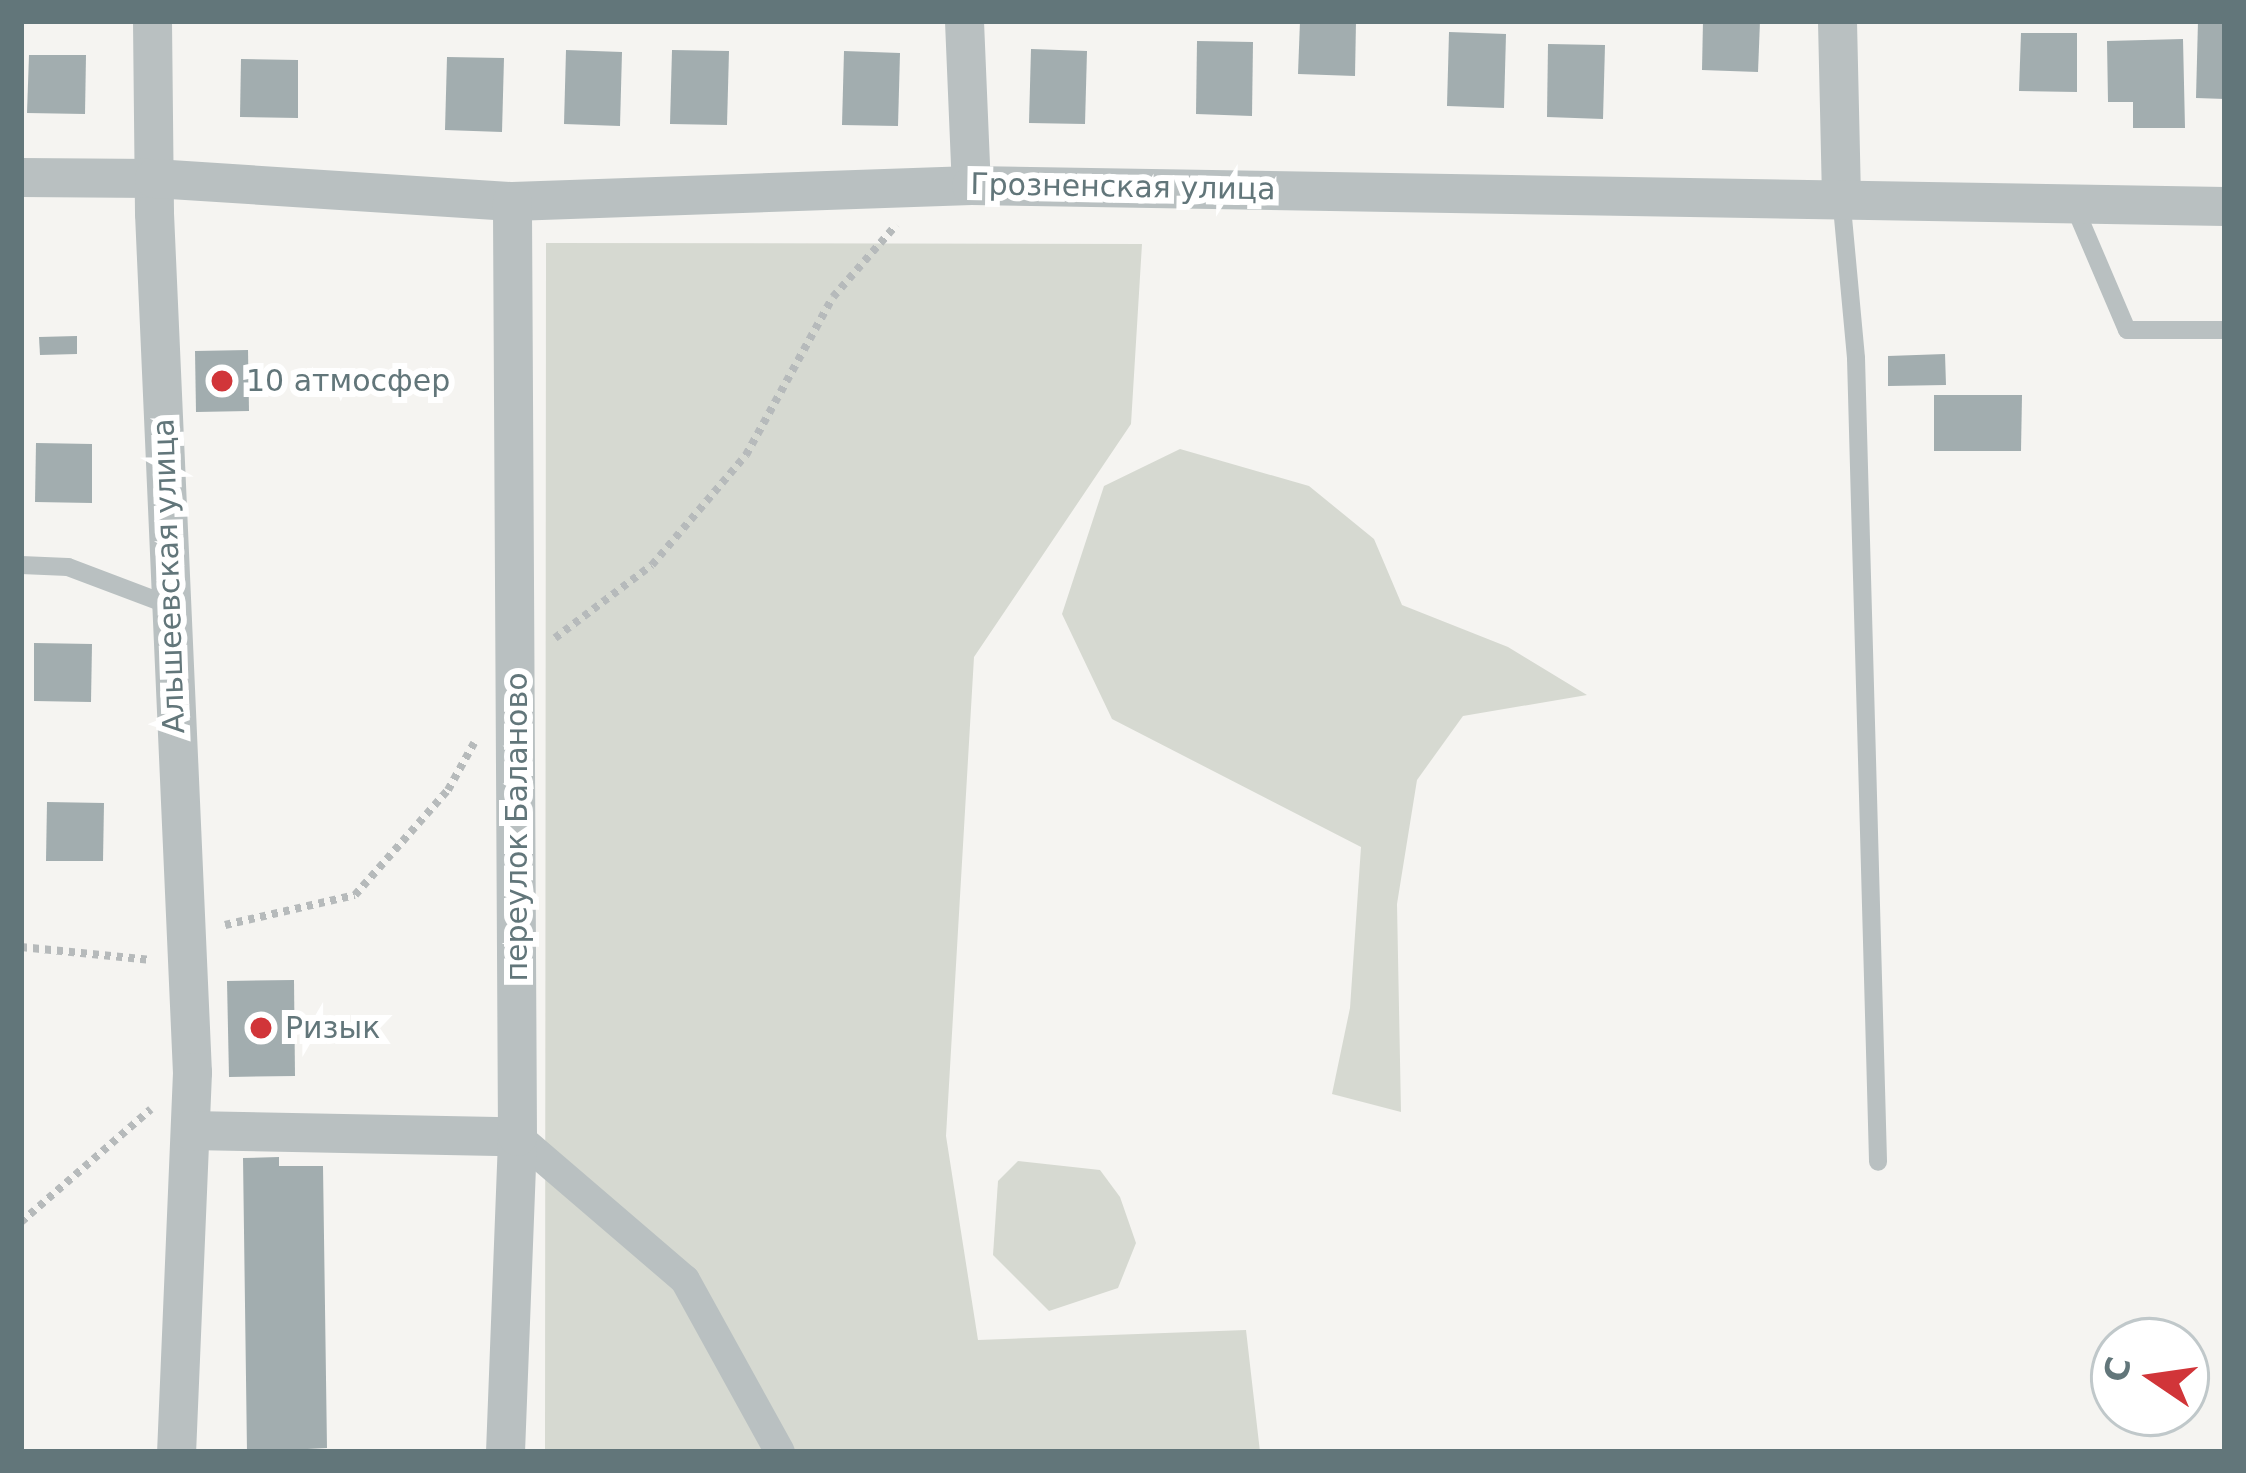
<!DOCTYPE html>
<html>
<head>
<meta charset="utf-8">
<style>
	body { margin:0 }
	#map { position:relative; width:2246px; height:1473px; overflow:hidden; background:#f5f4f1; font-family:"DejaVu Sans",sans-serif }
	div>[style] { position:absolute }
	.green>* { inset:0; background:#d6d9d1 }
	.building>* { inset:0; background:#a2adaf }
	.path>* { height:8px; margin-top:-4px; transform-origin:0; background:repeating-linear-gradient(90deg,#b6babb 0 6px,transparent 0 12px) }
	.service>* { height:18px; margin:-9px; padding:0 9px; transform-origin:9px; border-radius:9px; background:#b9c0c1 }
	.pedestrian>* { height:30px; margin:-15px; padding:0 15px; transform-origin:15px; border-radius:15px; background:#b9c0c1 }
	.minor>* { height:39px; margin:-19.5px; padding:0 19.5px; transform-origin:19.5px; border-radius:19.5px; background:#b9c0c1 }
	.dots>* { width:33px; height:33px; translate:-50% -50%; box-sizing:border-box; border:6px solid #fff; border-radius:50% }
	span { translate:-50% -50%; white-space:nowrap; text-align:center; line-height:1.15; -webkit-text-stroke:12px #fff; paint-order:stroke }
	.street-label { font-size:30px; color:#62767a }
	.poi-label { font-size:30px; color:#62767a }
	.left { translate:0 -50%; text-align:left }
	.frame { position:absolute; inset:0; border:24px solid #62767a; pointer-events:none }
	.north { position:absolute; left:2090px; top:1317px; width:120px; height:120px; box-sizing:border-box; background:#fff; border:3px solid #c0c8ca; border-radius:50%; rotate:283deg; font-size:33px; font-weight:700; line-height:48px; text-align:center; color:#62767a }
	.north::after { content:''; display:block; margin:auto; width:42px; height:54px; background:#d13539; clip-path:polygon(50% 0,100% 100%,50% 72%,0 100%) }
</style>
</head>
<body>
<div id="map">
	<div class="green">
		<i style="clip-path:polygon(546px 243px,1142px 244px,1131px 424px,974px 657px,946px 1136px,978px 1340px,1246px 1330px,1260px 1452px,545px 1452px)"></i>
		<i style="clip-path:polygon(1180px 449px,1309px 486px,1374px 539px,1402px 605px,1508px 647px,1587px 695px,1463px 716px,1417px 780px,1397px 904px,1401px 1112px,1332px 1094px,1350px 1008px,1361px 847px,1112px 719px,1062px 614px,1104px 486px)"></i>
		<i style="clip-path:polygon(1018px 1161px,1100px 1170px,1120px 1197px,1136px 1243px,1118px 1288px,1049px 1311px,993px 1255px,998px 1181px)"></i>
	</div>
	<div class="building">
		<i style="clip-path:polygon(1300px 21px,1356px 21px,1355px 76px,1298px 74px)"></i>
		<i style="clip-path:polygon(1703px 21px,1760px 21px,1758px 72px,1702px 70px)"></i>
		<i style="clip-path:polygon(2198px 21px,2225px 21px,2225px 99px,2196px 98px)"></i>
		<i style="clip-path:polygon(1449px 32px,1506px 34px,1504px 108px,1447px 106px)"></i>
		<i style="clip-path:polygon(2021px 33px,2077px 33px,2077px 92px,2019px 91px)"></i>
		<i style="clip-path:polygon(2183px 39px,2185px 128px,2133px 128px,2133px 102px,2108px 102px,2107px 41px)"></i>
		<i style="clip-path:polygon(1197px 41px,1253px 42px,1252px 116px,1196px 114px)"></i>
		<i style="clip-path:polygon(1548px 44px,1605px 45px,1603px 119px,1547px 117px)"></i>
		<i style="clip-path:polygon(1031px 49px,1087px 51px,1085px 124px,1029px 123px)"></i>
		<i style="clip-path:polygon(566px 50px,622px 52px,620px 126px,564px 124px)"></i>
		<i style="clip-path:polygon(672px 50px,729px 51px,727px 125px,670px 124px)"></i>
		<i style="clip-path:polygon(844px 51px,900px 53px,898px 126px,842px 125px)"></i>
		<i style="clip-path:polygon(29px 55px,86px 55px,85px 114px,27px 113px)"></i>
		<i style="clip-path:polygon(447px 57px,504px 58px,502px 132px,445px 130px)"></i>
		<i style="clip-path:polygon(241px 59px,298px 60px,298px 118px,240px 117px)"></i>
		<i style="clip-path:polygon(77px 336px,77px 354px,40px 355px,39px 337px)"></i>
		<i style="clip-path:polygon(248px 350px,249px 411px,196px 412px,195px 351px)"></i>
		<i style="clip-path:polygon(1945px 354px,1946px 385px,1888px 386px,1888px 356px)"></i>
		<i style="clip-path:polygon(1934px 395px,2022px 395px,2021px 451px,1934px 451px)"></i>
		<i style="clip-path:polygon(36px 443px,92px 444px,92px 503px,35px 502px)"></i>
		<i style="clip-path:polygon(34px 643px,92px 644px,91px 702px,34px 701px)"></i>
		<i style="clip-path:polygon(47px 802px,104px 803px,103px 861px,46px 861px)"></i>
		<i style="clip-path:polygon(294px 980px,295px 1076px,229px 1077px,227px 981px)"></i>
		<i style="clip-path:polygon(279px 1157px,279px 1166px,323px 1166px,327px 1448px,247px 1452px,243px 1158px)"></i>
	</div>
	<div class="path">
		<i style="left:555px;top:638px;width:121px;rotate:-37deg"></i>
		<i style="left:652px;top:565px;width:145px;rotate:-49.5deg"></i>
		<i style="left:746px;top:455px;width:180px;rotate:-61.2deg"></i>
		<i style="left:833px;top:297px;width:96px;rotate:-48.8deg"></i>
		<i style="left:225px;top:925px;width:133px;rotate:-13deg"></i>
		<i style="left:355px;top:895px;width:140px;rotate:-48.5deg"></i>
		<i style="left:448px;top:790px;width:54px;rotate:-61deg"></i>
		<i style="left:21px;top:947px;width:131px;rotate:5.7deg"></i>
		<i style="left:21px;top:1222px;width:172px;rotate:-41deg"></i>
	</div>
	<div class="service">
		<i style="left:1841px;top:196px;width:163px;rotate:84.7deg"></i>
		<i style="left:1856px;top:358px;width:804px;rotate:88.43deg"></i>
		<i style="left:2072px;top:201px;width:140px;rotate:66.9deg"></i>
		<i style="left:2127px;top:330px;width:98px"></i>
		<i style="left:21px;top:565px;width:47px;rotate:2.4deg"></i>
		<i style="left:68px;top:567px;width:110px;rotate:20.7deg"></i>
	</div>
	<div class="pedestrian">
		<i style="left:517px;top:1136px;width:221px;rotate:40.6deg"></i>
		<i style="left:685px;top:1280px;width:196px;rotate:61.1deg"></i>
	</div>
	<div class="minor">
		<i style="left:152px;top:21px;width:192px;rotate:89.4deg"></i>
		<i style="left:154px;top:213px;width:860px;rotate:87.47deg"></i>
		<i style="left:192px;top:1072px;width:380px;rotate:92.4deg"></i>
		<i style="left:964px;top:21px;width:164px;rotate:87.6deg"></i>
		<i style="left:1837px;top:21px;width:174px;rotate:88.7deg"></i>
		<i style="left:21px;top:177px;width:133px;rotate:0.4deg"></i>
		<i style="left:154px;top:178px;width:359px;rotate:3.7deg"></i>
		<i style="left:512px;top:201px;width:459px;rotate:-2deg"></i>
		<i style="left:971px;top:185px;width:1254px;rotate:0.96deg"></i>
		<i style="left:190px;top:1130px;width:327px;rotate:1.1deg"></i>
		<i style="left:505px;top:1452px;width:316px;rotate:-87.8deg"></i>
		<i style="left:517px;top:1136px;width:935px;rotate:-90.31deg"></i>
	</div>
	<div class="dots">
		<i style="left:222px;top:381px;background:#d13539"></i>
		<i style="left:261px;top:1028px;background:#d13539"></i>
	</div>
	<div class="street-label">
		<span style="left:1123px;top:187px;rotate:1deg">Грозненская улица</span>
		<span style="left:169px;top:576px;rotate:-92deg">Альшеевская улица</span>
		<span style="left:517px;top:827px;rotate:-90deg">переулок Баланово</span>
	</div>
	<div class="poi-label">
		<span class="left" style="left:246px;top:381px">10 атмосфер</span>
		<span class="left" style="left:285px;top:1028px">Ризык</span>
	</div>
	<div class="frame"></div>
	<div class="north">С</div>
</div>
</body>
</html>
